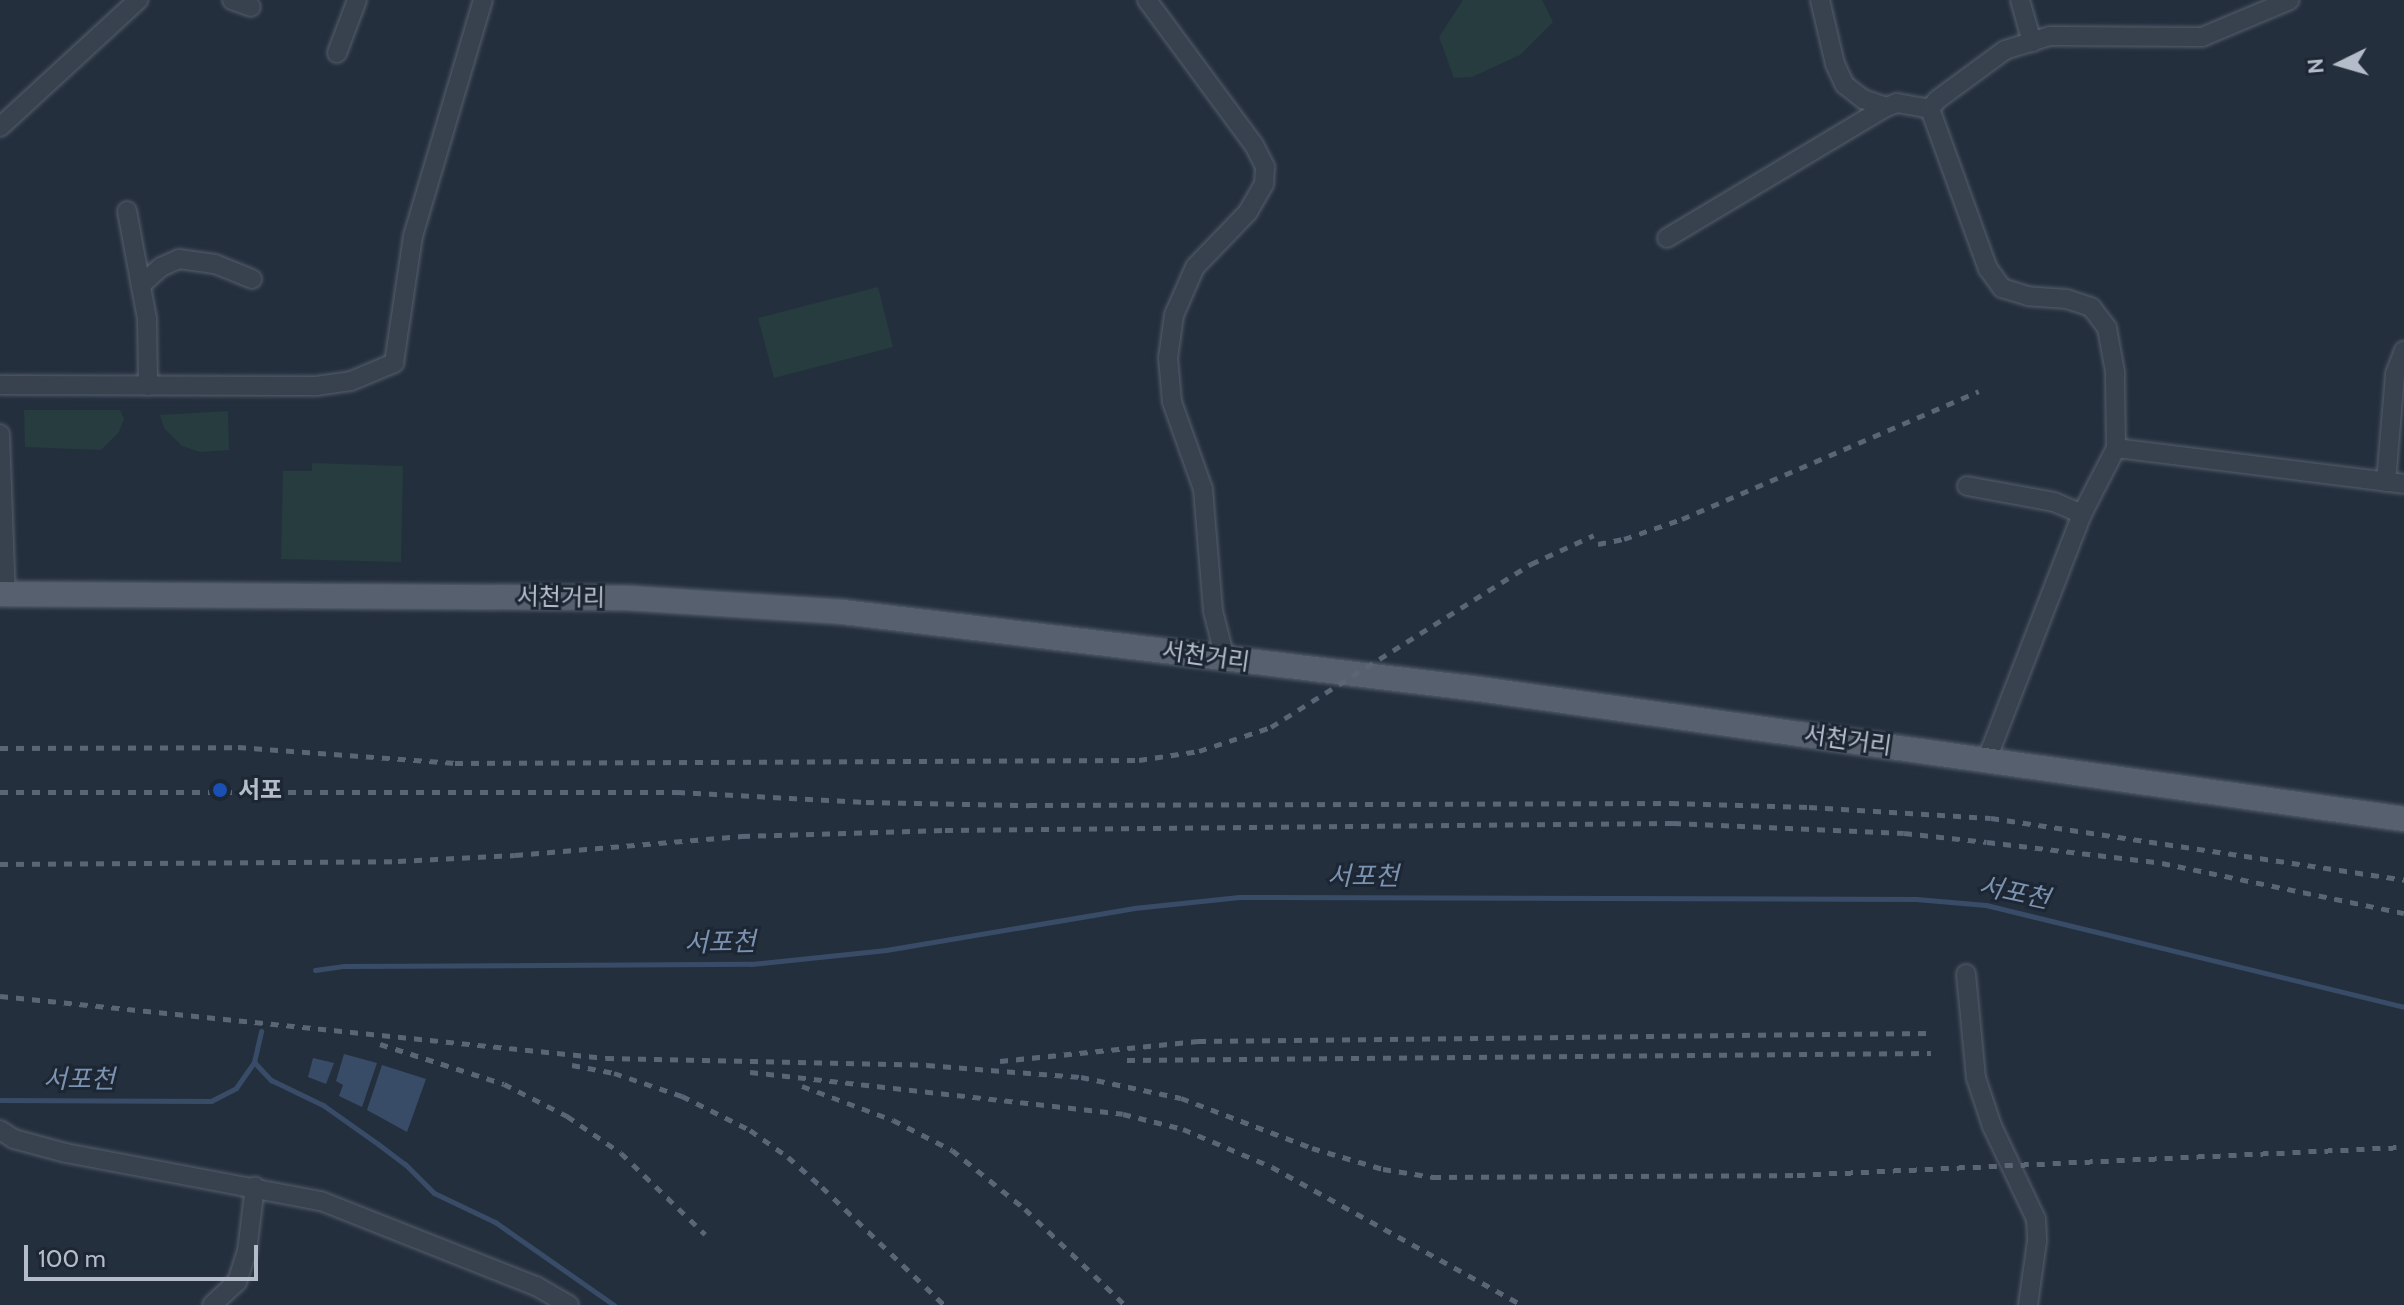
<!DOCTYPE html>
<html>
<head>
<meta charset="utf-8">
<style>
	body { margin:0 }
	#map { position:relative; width:2404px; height:1305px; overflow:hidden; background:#242f3e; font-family:Cabin,"Noto Sans KR",sans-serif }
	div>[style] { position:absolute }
	.green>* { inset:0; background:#263c3f }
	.water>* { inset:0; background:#394c67 }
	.stream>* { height:5px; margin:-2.5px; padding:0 2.5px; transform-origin:2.5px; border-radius:2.5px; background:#394c67 }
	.roads { filter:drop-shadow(0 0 2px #565f6c) drop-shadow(0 0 2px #565f6c) }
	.minor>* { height:18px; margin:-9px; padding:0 9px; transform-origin:9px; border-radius:9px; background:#38414e }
	.major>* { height:24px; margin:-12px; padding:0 12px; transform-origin:12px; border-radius:12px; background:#56606e }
	.rail>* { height:5px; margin-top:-2.5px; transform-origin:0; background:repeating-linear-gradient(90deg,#5a6575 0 8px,transparent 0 16px) }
	.dots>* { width:22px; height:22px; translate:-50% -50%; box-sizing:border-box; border:4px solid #1d2633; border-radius:50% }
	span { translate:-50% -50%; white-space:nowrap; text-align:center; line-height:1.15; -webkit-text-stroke:6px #1d2633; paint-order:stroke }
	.street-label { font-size:24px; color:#b4bcc9 }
	.poi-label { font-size:24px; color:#b4bcc9; font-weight:700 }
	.left { translate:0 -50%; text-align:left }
	.water-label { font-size:26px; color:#7c92b1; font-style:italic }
	.north { position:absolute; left:2300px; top:24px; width:80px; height:80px; -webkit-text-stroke:6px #1d2633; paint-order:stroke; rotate:265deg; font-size:22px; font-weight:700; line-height:32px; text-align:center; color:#b4bcc9 }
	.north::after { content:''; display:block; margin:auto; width:28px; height:36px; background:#b4bcc9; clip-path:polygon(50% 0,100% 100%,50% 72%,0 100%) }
	.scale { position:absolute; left:24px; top:1245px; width:234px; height:36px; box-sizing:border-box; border:4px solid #b4bcc9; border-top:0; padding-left:10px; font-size:24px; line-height:28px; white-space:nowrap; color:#b4bcc9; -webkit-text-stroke:6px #1d2633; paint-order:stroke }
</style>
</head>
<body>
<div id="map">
	<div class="green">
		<i style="clip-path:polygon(1463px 0,1542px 0,1553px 22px,1520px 55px,1472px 77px,1454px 78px,1439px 37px)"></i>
		<i style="clip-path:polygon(878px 287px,893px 347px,774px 378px,758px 318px)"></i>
		<i style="clip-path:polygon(24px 410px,120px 410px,124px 419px,119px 432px,101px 450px,25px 447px)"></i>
		<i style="clip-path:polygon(228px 411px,229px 450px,200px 452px,182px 446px,164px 428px,160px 415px)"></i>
		<i style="clip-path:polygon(312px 463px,403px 466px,401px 562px,281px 559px,283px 471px,312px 471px)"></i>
	</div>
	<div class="water">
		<i style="clip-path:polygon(344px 1054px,377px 1063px,362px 1107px,339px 1096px,343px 1085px,336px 1081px)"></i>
		<i style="clip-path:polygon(313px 1058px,334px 1063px,326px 1084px,308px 1077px)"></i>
		<i style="clip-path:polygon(382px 1065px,426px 1079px,407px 1132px,367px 1110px)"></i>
	</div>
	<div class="stream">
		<i style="left:315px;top:970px;width:28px;rotate:-8deg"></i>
		<i style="left:343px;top:966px;width:408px;rotate:-0.3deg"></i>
		<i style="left:751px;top:964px;width:136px;rotate:-5.9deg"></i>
		<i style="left:886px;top:950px;width:252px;rotate:-9.6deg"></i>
		<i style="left:1134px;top:908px;width:106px;rotate:-6deg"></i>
		<i style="left:1239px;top:897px;width:677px;rotate:0.17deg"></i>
		<i style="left:1916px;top:899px;width:70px;rotate:4.9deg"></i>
		<i style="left:1986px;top:905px;width:430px;rotate:13.7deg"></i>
		<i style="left:254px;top:1062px;width:25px;rotate:47deg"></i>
		<i style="left:271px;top:1080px;width:58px;rotate:25.7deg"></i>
		<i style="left:323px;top:1105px;width:67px;rotate:35.3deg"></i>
		<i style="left:378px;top:1144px;width:34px;rotate:37deg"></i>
		<i style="left:405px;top:1164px;width:41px;rotate:45deg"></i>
		<i style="left:434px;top:1193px;width:68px;rotate:25.4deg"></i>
		<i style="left:495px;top:1222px;width:145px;rotate:34.9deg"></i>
		<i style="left:0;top:1100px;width:211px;rotate:0.3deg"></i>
		<i style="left:211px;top:1101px;width:28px;rotate:-27deg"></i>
		<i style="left:236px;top:1088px;width:32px;rotate:-55deg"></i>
		<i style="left:254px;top:1062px;width:32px;rotate:-77deg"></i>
	</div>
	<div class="roads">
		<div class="minor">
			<i style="left:232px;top:0;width:20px;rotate:20deg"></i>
			<i style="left:1147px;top:0;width:180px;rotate:53.6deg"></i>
			<i style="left:1254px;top:145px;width:25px;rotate:63deg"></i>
			<i style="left:1265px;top:167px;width:17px;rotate:93deg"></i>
			<i style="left:1264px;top:184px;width:32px;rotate:120deg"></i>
			<i style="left:1248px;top:212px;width:76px;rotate:133.9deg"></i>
			<i style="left:1195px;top:267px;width:52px;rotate:113.6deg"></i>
			<i style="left:1174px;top:315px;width:43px;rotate:97.9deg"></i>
			<i style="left:1168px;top:358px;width:44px;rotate:84.8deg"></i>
			<i style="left:1172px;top:402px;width:92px;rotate:70.4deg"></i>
			<i style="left:1203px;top:489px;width:122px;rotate:85.3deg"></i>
			<i style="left:1213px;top:611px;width:49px;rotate:75.7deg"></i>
			<i style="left:1820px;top:0;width:66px;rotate:76.8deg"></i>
			<i style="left:1835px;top:64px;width:23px;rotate:65deg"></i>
			<i style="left:1845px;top:85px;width:23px;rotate:38deg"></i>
			<i style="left:1863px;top:99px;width:24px;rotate:19deg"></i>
			<i style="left:1886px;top:107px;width:12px;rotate:-20deg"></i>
			<i style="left:1897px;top:103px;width:34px;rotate:10deg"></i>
			<i style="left:2020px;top:0;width:44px;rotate:74.1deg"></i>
			<i style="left:337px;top:53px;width:57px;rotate:-69.3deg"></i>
			<i style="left:0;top:127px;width:188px;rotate:-42.6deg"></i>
			<i style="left:127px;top:211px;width:110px;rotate:79.5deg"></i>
			<i style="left:147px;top:319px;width:67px;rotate:89.1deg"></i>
			<i style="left:1667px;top:238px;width:255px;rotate:-30.9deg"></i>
			<i style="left:141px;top:285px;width:27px;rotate:-42deg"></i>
			<i style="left:161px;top:267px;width:20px;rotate:-24deg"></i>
			<i style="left:179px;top:259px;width:36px;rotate:8deg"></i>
			<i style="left:215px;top:264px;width:40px;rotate:22deg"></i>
			<i style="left:0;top:385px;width:316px;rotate:0.2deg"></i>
			<i style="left:316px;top:386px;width:35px;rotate:-8deg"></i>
			<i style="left:351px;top:381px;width:47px;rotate:-22.7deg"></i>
			<i style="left:394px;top:363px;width:128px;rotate:-81.5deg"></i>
			<i style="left:413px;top:236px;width:246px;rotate:-73.5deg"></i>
			<i style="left:0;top:434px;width:160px;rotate:87.9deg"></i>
			<i style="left:2116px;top:448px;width:290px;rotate:7.1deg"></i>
			<i style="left:2386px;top:482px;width:108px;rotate:-85.2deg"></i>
			<i style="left:2395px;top:374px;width:25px;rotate:-69deg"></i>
			<i style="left:1967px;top:486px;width:88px;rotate:10.4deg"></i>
			<i style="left:2054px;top:502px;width:30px;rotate:23deg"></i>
			<i style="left:1987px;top:759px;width:263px;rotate:-68.8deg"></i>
			<i style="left:2082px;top:514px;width:74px;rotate:-62.7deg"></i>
			<i style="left:2116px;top:448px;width:76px;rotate:-90.8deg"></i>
			<i style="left:2115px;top:372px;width:45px;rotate:-100.3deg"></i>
			<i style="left:2107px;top:328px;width:26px;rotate:-127deg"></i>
			<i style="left:2091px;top:307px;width:25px;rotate:-162deg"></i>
			<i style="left:2067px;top:299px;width:39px;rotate:-176deg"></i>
			<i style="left:2028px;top:296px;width:27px;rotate:-163deg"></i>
			<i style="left:2002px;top:288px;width:24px;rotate:-126deg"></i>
			<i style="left:1988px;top:269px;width:170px;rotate:-109.9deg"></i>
			<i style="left:1930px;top:109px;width:11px;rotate:-52deg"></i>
			<i style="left:1937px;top:100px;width:84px;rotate:-36.3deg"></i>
			<i style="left:2005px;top:50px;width:47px;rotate:-17.3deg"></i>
			<i style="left:2050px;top:36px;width:152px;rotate:0.4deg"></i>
			<i style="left:2202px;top:37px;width:95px;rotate:-22.8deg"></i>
			<i style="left:1966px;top:974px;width:104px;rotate:84.5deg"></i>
			<i style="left:1976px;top:1078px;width:51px;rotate:71.6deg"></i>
			<i style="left:1992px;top:1126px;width:103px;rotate:64.7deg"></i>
			<i style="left:2036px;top:1219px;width:22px;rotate:87deg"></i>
			<i style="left:2037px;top:1241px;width:65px;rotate:98deg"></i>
			<i style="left:0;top:1130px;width:17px;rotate:33deg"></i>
			<i style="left:14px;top:1139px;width:54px;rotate:15.1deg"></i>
			<i style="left:66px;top:1153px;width:259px;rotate:10.7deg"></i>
			<i style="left:321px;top:1201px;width:231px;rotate:21.6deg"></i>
			<i style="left:536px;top:1286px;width:38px;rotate:30deg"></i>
			<i style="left:212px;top:1305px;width:34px;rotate:-43deg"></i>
			<i style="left:237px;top:1282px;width:33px;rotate:-72deg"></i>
			<i style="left:247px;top:1251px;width:65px;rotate:-83deg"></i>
		</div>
		<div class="major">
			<i style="left:0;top:594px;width:628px;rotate:0.36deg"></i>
			<i style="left:628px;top:598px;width:215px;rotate:3.7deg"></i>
			<i style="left:843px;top:612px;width:641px;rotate:6.9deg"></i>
			<i style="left:1479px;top:689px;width:934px;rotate:8deg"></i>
		</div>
	</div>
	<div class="rail">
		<i style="left:1598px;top:544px;width:26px;rotate:-11deg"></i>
		<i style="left:1624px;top:539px;width:61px;rotate:-19deg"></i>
		<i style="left:1682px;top:519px;width:323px;rotate:-23.3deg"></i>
		<i style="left:0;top:748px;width:238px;rotate:-0.2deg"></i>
		<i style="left:238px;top:747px;width:218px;rotate:4.2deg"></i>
		<i style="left:455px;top:763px;width:684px;rotate:-0.25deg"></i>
		<i style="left:1139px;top:760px;width:61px;rotate:-8.5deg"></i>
		<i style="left:1199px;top:751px;width:76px;rotate:-18.4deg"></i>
		<i style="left:1271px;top:727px;width:307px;rotate:-32.1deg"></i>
		<i style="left:1531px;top:564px;width:69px;rotate:-24.7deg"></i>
		<i style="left:0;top:792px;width:677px"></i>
		<i style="left:677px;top:792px;width:189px;rotate:3deg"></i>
		<i style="left:866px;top:802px;width:163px;rotate:1.1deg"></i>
		<i style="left:1029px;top:805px;width:642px;rotate:-0.18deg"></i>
		<i style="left:1671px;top:803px;width:138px;rotate:1.7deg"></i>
		<i style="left:1809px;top:807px;width:182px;rotate:3.5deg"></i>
		<i style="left:1991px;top:818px;width:418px;rotate:8.5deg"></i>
		<i style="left:0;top:864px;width:398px;rotate:-0.4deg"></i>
		<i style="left:398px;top:861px;width:117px;rotate:-2.9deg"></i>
		<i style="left:515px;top:855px;width:228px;rotate:-4.8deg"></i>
		<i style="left:742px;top:836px;width:203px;rotate:-1.7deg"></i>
		<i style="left:945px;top:830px;width:728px;rotate:-0.55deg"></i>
		<i style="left:1673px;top:823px;width:231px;rotate:2.5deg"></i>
		<i style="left:1904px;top:833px;width:83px;rotate:6.2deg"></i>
		<i style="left:1987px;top:842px;width:176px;rotate:6.8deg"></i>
		<i style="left:2162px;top:863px;width:247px;rotate:11.7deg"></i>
		<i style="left:0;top:996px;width:609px;rotate:5.84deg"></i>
		<i style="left:606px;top:1058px;width:321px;rotate:1.2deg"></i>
		<i style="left:927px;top:1065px;width:154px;rotate:4.5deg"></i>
		<i style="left:1081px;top:1077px;width:102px;rotate:11.9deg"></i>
		<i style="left:1181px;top:1098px;width:140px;rotate:20.9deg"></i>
		<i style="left:1312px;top:1148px;width:74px;rotate:16.5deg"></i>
		<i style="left:1383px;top:1169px;width:51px;rotate:9.1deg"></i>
		<i style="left:1433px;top:1177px;width:364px;rotate:-0.3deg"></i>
		<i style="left:1797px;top:1175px;width:608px;rotate:-2.64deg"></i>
		<i style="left:380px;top:1044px;width:130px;rotate:17.9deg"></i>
		<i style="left:504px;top:1084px;width:71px;rotate:26.9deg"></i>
		<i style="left:567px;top:1116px;width:65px;rotate:34.4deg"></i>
		<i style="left:621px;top:1153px;width:117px;rotate:44deg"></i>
		<i style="left:1127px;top:1060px;width:804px;rotate:-0.5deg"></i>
		<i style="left:1000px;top:1061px;width:199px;rotate:-5.8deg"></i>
		<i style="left:1198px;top:1041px;width:733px;rotate:-0.63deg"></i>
		<i style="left:572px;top:1065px;width:43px;rotate:10.8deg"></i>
		<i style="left:614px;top:1073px;width:72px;rotate:18.7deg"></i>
		<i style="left:682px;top:1096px;width:76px;rotate:26.6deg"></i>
		<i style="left:750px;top:1130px;width:47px;rotate:35.4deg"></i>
		<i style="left:788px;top:1157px;width:45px;rotate:41.4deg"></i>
		<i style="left:822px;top:1187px;width:170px;rotate:44deg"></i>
		<i style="left:750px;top:1072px;width:375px;rotate:6.4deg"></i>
		<i style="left:1123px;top:1114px;width:62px;rotate:14deg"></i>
		<i style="left:1183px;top:1129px;width:97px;rotate:23.1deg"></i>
		<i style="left:1272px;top:1167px;width:286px;rotate:28.9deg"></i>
		<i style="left:802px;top:1086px;width:97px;rotate:20.5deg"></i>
		<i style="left:893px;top:1120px;width:66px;rotate:27deg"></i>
		<i style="left:952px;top:1150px;width:94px;rotate:38.9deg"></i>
		<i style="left:1025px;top:1209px;width:139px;rotate:43.8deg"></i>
	</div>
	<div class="dots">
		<i style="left:220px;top:790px;background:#1a4fb4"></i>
	</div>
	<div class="street-label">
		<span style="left:561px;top:597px;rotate:1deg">서천거리</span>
		<span style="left:1206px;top:656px;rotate:8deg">서천거리</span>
		<span style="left:1848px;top:740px;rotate:8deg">서천거리</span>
	</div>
	<div class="poi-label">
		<span class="left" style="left:238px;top:790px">서포</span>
	</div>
	<div class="water-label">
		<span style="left:1363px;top:877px">서포천</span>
		<span style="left:2014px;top:893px;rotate:12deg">서포천</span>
		<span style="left:720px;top:943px;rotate:-1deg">서포천</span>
		<span style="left:79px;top:1080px">서포천</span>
	</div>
	<div class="north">N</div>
	<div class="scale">100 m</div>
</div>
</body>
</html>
